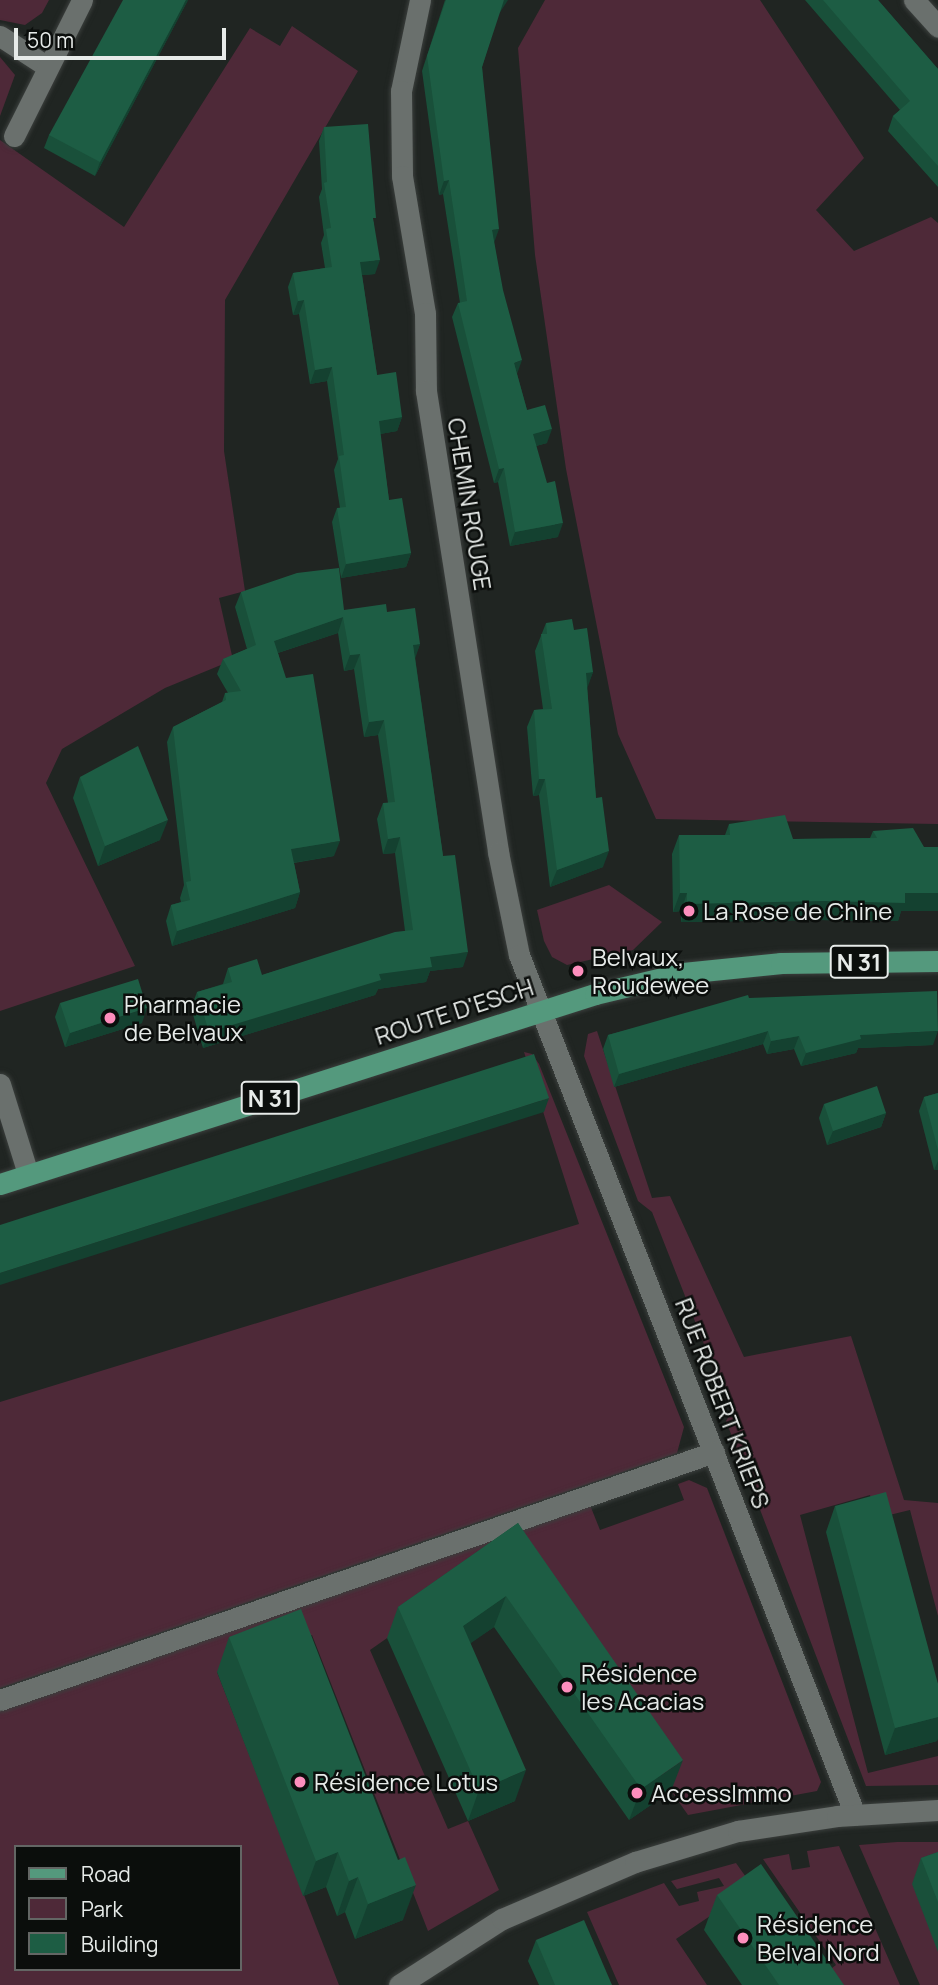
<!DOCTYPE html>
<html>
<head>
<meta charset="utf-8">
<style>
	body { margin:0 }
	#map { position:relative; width:938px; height:1985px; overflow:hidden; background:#202522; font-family:Manrope,sans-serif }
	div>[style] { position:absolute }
	.green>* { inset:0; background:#4e2938 }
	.roads { filter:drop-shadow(0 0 2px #3b3f3d) drop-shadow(0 0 2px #3b3f3d) }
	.minor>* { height:21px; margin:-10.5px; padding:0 10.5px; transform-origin:10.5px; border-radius:10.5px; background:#6a706d }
	.major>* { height:21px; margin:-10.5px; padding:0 10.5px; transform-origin:10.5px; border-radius:10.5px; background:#54997d }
	.wall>* { inset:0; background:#19503a }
	.shaded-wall>* { inset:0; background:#144130 }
	.building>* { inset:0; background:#1d5d44 }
	.dots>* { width:19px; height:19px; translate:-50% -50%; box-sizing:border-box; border:4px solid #0b0e0c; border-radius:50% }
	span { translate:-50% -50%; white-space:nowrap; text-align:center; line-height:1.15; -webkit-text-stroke:5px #0b0e0c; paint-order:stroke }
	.shield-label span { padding:2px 5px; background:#0b0e0c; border:2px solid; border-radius:5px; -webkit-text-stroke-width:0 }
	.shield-label { font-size:23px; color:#e7ebe9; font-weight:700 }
	.street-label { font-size:24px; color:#e7ebe9 }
	.poi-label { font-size:24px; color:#e7ebe9 }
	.left { translate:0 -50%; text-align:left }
	.legend { position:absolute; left:14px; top:1845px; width:228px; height:126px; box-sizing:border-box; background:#0b0e0c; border:2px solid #636664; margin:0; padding:9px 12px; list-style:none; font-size:21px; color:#e7ebe9 }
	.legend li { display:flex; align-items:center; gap:14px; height:35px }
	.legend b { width:35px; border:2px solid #636664 }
	.scale { position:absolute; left:14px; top:28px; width:212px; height:32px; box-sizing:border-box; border:4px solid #e7ebe9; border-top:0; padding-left:9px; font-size:21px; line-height:24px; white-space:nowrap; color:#e7ebe9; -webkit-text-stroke:5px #0b0e0c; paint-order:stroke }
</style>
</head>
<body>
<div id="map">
	<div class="green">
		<i style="clip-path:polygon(0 0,49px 0,42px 13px,25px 25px,0 20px)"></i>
		<i style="clip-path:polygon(545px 0,760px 0,864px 158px,816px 210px,854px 251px,931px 217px,938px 223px,938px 824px,656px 819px,618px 734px,566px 469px,535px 255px,518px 48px)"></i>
		<i style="clip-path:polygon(292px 26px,358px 71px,225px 300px,224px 451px,245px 591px,219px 598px,233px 660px,165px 688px,62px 749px,46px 783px,135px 966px,0 1011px,0 140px,124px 227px,250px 28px,280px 46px)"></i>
		<i style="clip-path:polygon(0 57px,15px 75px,0 116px)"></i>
		<i style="clip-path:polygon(609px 885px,662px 922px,633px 950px,567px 965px,552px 957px,544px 941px,537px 910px)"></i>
		<i style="clip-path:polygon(597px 1031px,652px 1198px,670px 1196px,744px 1357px,851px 1336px,904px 1500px,938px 1503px,938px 1616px,910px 1510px,877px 1518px,870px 1495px,800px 1515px,868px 1773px,938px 1756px,938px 1785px,866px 1786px,726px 1421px,731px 1413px,652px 1212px,638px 1201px,584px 1056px,588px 1034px)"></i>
		<i style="clip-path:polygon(524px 1052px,532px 1054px,539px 1064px,684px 1427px,677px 1453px,0 1688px,0 1402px,579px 1224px)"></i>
		<i style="clip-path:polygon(evenodd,689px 1480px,707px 1488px,821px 1782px,817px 1791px,688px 1815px,636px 1741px,516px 1548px,370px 1650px,448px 1829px,468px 1821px,499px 1890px,428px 1931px,312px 1635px,217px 1672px,339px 1985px,0 1985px,0 1710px,590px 1505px,600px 1530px,684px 1500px,678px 1484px,689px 1480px,16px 1847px,240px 1847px,240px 1969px,16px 1969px,16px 1847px)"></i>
		<i style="clip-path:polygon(897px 1842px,938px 1842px,938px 1985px,920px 1985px,859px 1845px)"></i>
		<i style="clip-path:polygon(839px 1846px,900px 1985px,832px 1985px,824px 1974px,836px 1965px,763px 1859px,789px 1854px,792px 1870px,810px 1867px,807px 1851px)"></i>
		<i style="clip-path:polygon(736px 1863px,753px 1887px,676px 1939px,707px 1985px,619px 1985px,587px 1912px,664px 1883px,679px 1906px,699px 1901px,697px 1892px,724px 1886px,719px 1878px,677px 1889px,671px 1881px)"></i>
	</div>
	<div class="roads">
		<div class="minor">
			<i style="left:420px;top:0;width:93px;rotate:101.8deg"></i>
			<i style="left:401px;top:91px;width:85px;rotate:89.3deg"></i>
			<i style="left:402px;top:176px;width:139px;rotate:80.5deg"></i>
			<i style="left:425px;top:313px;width:78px;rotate:89.3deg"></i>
			<i style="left:426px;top:391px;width:467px;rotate:81.1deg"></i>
			<i style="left:498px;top:852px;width:105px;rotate:78.5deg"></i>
			<i style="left:519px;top:955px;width:923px;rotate:68.66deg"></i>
			<i style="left:914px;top:0;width:36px;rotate:48deg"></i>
			<i style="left:0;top:36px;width:57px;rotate:32.9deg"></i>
			<i style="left:14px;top:136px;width:152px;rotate:-63.4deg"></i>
			<i style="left:0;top:1084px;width:94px;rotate:72.7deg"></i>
			<i style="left:0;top:1700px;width:756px;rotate:-19.15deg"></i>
			<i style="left:399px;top:1985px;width:122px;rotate:-32.7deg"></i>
			<i style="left:502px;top:1919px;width:145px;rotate:-23.2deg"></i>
			<i style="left:635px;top:1862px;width:108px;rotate:-16.8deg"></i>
			<i style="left:738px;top:1831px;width:100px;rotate:-8.6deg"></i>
			<i style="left:837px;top:1816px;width:101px;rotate:-3.4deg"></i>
		</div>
		<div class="major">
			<i style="left:0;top:1184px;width:625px;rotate:-17.71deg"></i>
			<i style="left:595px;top:994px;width:90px;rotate:-13.4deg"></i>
			<i style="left:683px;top:973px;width:99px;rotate:-5.8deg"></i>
			<i style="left:781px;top:963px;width:157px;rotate:-0.7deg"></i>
		</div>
	</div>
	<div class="wall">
		<i style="clip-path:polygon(188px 0,95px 176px,44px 148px,49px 135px)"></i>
		<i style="clip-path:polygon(445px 0,498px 15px,482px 67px,494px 243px,517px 374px,527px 410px,547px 443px,536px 446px,558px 537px,510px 546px,498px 482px,494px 483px,452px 317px,458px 303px,460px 303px,443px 194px,439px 195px,422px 71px)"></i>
		<i style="clip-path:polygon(805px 0,878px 0,938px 69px,938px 187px,888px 131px,893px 116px,900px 110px)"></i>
		<i style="clip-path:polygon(324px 127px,374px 223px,375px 274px,362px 275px,377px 375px,402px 417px,397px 431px,380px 434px,389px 500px,411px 553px,406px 567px,341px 578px,332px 522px,337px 508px,340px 508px,334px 470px,338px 459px,327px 381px,310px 384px,299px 314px,293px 315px,288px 287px,293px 273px,325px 268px,321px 243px,324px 235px,319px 197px,322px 189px,319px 141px)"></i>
		<i style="clip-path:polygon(241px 592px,344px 610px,387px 612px,420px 644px,415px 657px,443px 856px,463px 967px,430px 971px,426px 982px,378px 989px,375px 995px,203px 1048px,191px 1008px,197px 992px,223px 984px,228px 968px,262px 975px,405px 931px,395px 853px,383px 854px,377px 819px,383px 803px,388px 803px,378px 735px,364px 737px,354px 669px,344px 671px,338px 633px,278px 653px,334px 856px,294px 863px,300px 892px,295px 908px,172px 946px,166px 921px,171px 905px,181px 902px,180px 898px,184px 885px,167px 742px,173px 727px,222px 702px,225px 693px,228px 693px,217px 674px,223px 659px,247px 649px,235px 607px)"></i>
		<i style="clip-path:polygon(546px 623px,574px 630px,593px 672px,587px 687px,596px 798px,603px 867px,550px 887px,539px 795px,533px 796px,527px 727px,534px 710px,543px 709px,535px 651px)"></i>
		<i style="clip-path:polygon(80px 777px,160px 840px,98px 866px,73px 798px)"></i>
		<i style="clip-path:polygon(729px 824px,793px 839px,870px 838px,873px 831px,924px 847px,938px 847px,938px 911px,901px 911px,898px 921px,817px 920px,681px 922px,681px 911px,673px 912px,672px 854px,679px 835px,725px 835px)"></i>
		<i style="clip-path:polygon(749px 998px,933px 1045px,858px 1048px,856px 1053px,801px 1066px,794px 1049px,767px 1054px,763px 1044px,614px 1087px,603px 1049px,608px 1035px)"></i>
		<i style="clip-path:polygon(60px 1003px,142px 1023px,65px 1047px,55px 1017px)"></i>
		<i style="clip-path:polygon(938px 1093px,938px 1170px,934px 1170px,919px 1111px,924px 1097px)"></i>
		<i style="clip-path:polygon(824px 1104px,886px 1113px,881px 1127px,827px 1145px,819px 1118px)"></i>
		<i style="clip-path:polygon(835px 1506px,938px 1684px,938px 1737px,937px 1741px,885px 1755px,826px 1532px)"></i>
		<i style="clip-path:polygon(518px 1523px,671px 1791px,629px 1820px,494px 1627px,470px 1643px,515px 1801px,468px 1821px,387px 1638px,398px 1607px)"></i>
		<i style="clip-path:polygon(229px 1637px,403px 1920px,355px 1939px,345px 1912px,337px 1916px,326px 1887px,303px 1896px,217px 1672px)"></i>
		<i style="clip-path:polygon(938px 1852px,938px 1952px,912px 1884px,921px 1858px)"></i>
		<i style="clip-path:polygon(717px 1895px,844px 1985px,742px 1985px,704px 1930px)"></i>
		<i style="clip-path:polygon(536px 1940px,612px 1985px,539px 1985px,528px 1961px)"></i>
	</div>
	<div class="shaded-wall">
		<i style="clip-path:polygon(186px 0,188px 0,95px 176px,100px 162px)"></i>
		<i style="clip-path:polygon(504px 0,508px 0,497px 17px,502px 3px)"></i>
		<i style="clip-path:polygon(449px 180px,443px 194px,439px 195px,444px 181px)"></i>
		<i style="clip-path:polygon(499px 229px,494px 243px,492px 230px)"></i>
		<i style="clip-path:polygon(380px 260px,375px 274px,354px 276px,360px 262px)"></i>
		<i style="clip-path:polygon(304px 300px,299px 314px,293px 315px,298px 301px)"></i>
		<i style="clip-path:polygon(522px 360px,517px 374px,514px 363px)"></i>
		<i style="clip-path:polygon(332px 367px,327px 381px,310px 384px,315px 370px)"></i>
		<i style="clip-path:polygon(402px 417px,397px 431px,374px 435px,379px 421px)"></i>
		<i style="clip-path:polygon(552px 429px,547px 443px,528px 448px,533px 434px)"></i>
		<i style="clip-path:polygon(504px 468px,498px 482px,494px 483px,499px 469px)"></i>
		<i style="clip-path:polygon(563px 523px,558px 537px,510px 546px,515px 532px)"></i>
		<i style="clip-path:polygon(411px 553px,406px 567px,341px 578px,346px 564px)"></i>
		<i style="clip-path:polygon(343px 617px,338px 633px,268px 656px,274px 641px)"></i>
		<i style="clip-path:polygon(420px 644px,415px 659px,413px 645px)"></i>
		<i style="clip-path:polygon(360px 654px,354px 669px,344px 671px,350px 655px)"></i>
		<i style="clip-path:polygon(593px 672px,587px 689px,586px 673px)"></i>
		<i style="clip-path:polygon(384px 720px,378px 735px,364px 737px,369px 722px)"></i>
		<i style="clip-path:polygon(539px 779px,545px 779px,539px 795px,533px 796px)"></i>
		<i style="clip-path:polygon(168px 820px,160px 840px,98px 866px,105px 846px)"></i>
		<i style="clip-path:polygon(400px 837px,395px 853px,383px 854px,388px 839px)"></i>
		<i style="clip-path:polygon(340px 841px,334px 856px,285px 864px,291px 849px)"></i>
		<i style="clip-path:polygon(609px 851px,603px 867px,550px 887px,557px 870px)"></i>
		<i style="clip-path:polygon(300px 892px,295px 908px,172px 946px,177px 931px)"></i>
		<i style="clip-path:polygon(680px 893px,687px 893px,681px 911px,673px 912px)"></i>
		<i style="clip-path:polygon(905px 893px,938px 893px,938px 911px,901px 911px,898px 921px,817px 920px,681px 922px,687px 904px)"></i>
		<i style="clip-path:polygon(468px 952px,463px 967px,430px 971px,426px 982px,378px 989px,375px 995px,203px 1048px,209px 1032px,430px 957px)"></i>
		<i style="clip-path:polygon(147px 1008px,142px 1023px,65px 1047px,70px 1033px)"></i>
		<i style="clip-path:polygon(768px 1031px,763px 1044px,614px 1087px,619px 1074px)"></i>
		<i style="clip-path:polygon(938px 1031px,933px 1045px,858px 1048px,856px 1053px,801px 1066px,806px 1053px,860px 1035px)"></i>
		<i style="clip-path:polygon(799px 1036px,794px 1049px,767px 1054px,771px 1041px)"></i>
		<i style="clip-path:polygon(549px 1098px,544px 1112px,0 1285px,0 1273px)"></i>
		<i style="clip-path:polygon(886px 1113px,881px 1127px,827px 1145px,833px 1131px)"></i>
		<i style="clip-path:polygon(938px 1161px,938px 1170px,934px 1170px)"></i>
		<i style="clip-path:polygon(506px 1596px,494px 1627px,451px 1657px,463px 1626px)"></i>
		<i style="clip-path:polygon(938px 1717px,938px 1737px,937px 1741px,885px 1755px,895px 1728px)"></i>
		<i style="clip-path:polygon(683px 1760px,671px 1791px,629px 1820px,641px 1789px)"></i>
		<i style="clip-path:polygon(526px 1770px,515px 1801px,468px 1821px,479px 1790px)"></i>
		<i style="clip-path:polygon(338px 1852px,326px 1887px,303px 1896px,316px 1861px)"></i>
		<i style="clip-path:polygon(358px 1877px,345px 1912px,337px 1916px,349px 1881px)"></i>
		<i style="clip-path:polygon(416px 1885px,403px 1920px,355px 1939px,368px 1904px)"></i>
	</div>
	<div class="building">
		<i style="clip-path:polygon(123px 0,186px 0,100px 162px,49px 135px)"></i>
		<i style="clip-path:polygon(446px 0,504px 0,482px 67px,499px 229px,492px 230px,503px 290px,522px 360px,514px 363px,527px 410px,545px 405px,552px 429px,533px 434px,547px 483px,555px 481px,563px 523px,515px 532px,504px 468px,499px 469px,458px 303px,467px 301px,449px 180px,444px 181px,427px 56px)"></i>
		<i style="clip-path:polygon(823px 0,878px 0,938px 69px,938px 166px,893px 116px,910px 101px)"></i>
		<i style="clip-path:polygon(368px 124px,376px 218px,373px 218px,380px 260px,360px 262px,377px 375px,396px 372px,402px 417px,379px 421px,389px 500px,402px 498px,411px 553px,346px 564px,337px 508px,346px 507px,339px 456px,344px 455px,332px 367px,315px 370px,304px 300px,298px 301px,293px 273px,332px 267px,326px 229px,331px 228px,324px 183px,327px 182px,324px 127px)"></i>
		<i style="clip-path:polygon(339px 568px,344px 610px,386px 604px,387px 612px,415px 608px,420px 644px,413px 645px,443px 856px,455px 855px,468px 952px,430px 957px,432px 967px,379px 974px,381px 980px,209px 1032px,197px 992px,232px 982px,228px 968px,257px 959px,262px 975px,395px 932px,413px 930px,400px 837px,388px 839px,383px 803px,395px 802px,384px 720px,369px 722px,360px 654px,350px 655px,343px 617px,274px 641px,286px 678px,313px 674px,340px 841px,291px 849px,300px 892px,177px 931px,171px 905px,190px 900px,186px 882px,191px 881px,173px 727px,226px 700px,225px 693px,241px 691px,223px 659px,256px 645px,241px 592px,297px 573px)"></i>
		<i style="clip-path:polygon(572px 619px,574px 630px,587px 628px,593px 672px,586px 673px,596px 798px,602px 797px,609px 851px,557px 870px,545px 779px,539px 779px,534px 710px,552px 709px,541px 634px,547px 634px,546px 623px)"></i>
		<i style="clip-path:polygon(138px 746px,168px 820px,105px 846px,80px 777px)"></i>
		<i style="clip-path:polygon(785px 815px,793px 839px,877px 838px,873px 831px,913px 828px,924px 847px,938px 847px,938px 893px,905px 893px,905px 903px,824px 901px,687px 904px,687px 893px,680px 893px,679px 835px,730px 835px,729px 824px)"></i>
		<i style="clip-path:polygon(138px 979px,147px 1008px,70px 1033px,60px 1003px)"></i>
		<i style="clip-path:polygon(937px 991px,938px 1031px,860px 1035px,861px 1039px,806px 1053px,799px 1036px,771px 1041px,768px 1031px,619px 1074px,608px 1035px,748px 995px,749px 998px)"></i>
		<i style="clip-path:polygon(534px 1054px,549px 1098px,0 1273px,0 1225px)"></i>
		<i style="clip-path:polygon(877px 1086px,886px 1113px,833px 1131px,824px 1104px)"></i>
		<i style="clip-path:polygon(938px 1093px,938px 1150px,924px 1097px)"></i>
		<i style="clip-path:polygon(886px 1492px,938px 1684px,938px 1717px,895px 1728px,835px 1506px)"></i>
		<i style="clip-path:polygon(518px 1523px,683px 1760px,641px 1789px,506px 1596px,463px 1626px,526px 1770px,479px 1790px,398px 1607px)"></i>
		<i style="clip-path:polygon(301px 1609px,398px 1860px,405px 1857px,416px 1885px,368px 1904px,358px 1877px,349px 1881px,338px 1852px,316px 1861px,229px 1637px)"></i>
		<i style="clip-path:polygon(938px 1852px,938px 1902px,921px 1858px)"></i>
		<i style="clip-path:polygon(761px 1864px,844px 1985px,779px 1985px,717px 1895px)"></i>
		<i style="clip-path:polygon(584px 1920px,612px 1985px,555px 1985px,536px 1940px)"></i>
	</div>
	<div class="dots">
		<i style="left:689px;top:911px;background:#fe8ebd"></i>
		<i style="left:578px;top:971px;background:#fe8ebd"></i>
		<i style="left:110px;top:1018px;background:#fe8ebd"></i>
		<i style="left:567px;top:1687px;background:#fe8ebd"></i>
		<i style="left:300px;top:1782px;background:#fe8ebd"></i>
		<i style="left:637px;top:1793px;background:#fe8ebd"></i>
		<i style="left:743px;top:1938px;background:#fe8ebd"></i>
	</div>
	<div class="shield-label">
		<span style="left:859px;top:962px">N 31</span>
		<span style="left:270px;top:1098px">N 31</span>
	</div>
	<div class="street-label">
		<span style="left:470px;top:504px;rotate:81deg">CHEMIN ROUGE</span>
		<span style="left:454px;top:1011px;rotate:-18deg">ROUTE D'ESCH</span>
		<span style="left:723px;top:1403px;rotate:69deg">RUE ROBERT KRIEPS</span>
	</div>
	<div class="poi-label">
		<span class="left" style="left:703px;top:911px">La Rose de Chine</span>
		<span class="left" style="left:592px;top:971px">Belvaux,<br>Roudewee</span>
		<span class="left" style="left:124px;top:1018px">Pharmacie<br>de Belvaux</span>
		<span class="left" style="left:581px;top:1687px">Résidence<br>les Acacias</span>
		<span class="left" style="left:314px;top:1782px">Résidence Lotus</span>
		<span class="left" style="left:651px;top:1793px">AccessImmo</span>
		<span class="left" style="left:757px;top:1938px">Résidence<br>Belval Nord</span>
	</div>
	<ul class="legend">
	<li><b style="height:9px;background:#54997d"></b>Road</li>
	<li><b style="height:19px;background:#4e2938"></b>Park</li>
	<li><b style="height:19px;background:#1d5d44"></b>Building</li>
	</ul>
	<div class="scale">50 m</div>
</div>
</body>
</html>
